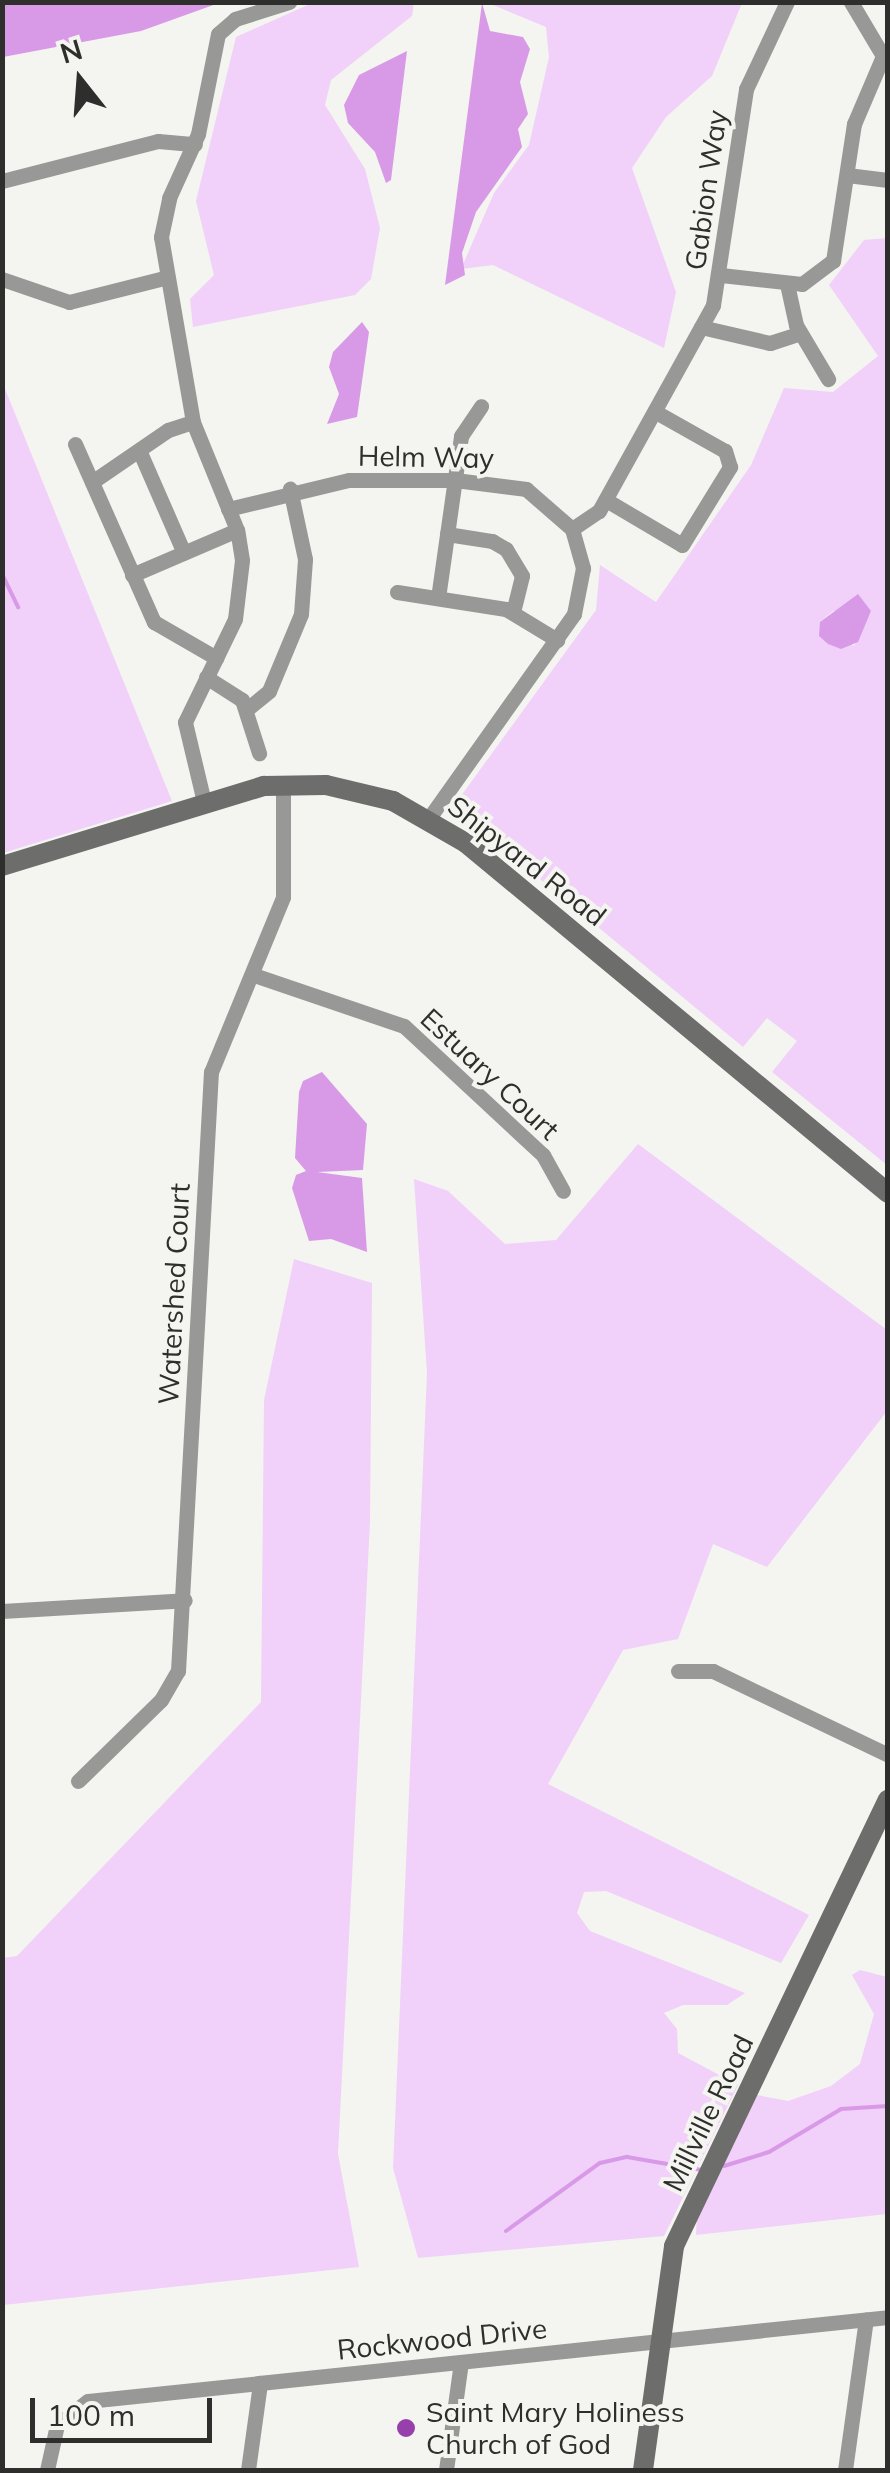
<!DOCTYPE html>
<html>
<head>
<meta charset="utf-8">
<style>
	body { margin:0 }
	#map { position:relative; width:890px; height:2473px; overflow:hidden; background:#f4f4f0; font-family:Mulish,sans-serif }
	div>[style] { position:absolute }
	.green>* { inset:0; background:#f1d1f9 }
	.water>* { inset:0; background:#d89ae7 }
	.stream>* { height:4px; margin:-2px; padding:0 2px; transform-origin:2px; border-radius:2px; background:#d89ae7 }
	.street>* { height:15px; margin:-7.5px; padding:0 7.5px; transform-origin:7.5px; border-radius:7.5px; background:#989897 }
	.secondary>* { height:20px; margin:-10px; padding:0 10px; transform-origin:10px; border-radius:10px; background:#6d6d6b }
	.dots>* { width:28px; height:28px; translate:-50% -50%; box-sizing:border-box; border:5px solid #f4f4f0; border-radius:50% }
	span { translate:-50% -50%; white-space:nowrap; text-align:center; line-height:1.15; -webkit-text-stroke:8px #f4f4f0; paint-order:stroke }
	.street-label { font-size:28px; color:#2e2e2c }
	.poi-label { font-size:28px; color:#2e2e2c }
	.left { translate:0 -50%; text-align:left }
	.frame { position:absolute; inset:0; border:5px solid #2e2e2c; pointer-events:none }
	.north { position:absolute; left:30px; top:30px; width:100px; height:100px; -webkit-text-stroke:8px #f4f4f0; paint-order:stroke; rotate:343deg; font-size:28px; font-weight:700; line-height:40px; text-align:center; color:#2e2e2c }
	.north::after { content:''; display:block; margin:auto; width:35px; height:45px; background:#2e2e2c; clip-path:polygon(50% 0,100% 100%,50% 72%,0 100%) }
	.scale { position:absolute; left:30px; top:2398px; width:182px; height:45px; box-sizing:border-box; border:5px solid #2e2e2c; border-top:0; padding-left:12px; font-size:30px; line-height:35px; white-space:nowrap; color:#2e2e2c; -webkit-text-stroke:8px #f4f4f0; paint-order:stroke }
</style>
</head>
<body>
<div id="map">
	<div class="green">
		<i style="clip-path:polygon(312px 3px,414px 3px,412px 16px,331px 80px,325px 105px,365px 169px,380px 228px,371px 279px,355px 295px,193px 327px,190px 299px,214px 275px,196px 201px,236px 37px)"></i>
		<i style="clip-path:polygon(488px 3px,742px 3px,712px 76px,666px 117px,632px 168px,676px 292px,664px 348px,493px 265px,461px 269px,494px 193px,529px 145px,549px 57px,546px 27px)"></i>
		<i style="clip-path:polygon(evenodd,887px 238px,887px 1165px,772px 1072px,797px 1041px,767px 1018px,743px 1047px,453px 807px,596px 610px,600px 565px,656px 602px,751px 465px,784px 388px,833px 392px,878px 356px,829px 285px,864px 240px,887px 238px,833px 611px,871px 611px,854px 646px,820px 622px,833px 611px)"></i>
		<i style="clip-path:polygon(3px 384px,172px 801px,3px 853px,2px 853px)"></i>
		<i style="clip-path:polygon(638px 1144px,887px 1330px,887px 1411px,767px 1567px,713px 1544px,678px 1639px,623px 1650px,548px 1784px,809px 1915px,781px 1963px,606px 1891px,584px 1892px,577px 1913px,590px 1931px,745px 1993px,727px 2005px,683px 2005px,664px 2013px,677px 2029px,678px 2053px,738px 2085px,664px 2236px,418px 2258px,393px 2168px,427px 1373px,414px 1179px,448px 1191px,505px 1244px,556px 1240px)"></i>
		<i style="clip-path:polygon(294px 1259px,372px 1283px,370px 1522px,338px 2154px,359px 2267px,3px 2305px,3px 1958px,17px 1956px,261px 1702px,264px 1400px)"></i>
		<i style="clip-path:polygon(860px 1970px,887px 1977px,887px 2214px,696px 2235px,697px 2214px,757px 2095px,788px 2101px,831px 2086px,860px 2064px,874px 2014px,852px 1975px)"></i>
	</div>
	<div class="water">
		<i style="clip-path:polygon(3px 2px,219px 2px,219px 3px,141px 31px,3px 57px)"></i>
		<i style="clip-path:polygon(482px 3px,490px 31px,523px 37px,530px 49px,520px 82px,528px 114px,518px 129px,522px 147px,476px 212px,462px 253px,465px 275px,445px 285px)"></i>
		<i style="clip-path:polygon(407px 51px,391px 180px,386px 183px,375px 152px,348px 123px,344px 105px,359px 75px)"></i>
		<i style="clip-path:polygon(362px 322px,369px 332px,357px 417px,327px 424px,339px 394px,329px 367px,333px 352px)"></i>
		<i style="clip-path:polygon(858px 594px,871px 611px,858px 642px,841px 649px,828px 644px,819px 636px,820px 622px)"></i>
		<i style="clip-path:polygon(322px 1072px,367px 1124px,363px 1170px,317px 1172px,362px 1178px,367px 1252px,331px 1239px,309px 1241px,292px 1188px,296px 1175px,306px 1171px,295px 1158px,299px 1092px,303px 1081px)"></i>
	</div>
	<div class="stream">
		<i style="left:2px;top:574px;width:37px;rotate:64deg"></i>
		<i style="left:724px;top:2166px;width:47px;rotate:-17.3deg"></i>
		<i style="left:769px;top:2152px;width:84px;rotate:-30.8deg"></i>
		<i style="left:841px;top:2109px;width:47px;rotate:-3.7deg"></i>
		<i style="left:506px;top:2231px;width:116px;rotate:-35.9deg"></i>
		<i style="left:600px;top:2163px;width:28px;rotate:-13deg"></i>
		<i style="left:627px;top:2157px;width:76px;rotate:9.8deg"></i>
	</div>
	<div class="street">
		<i style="left:847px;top:175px;width:41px;rotate:7deg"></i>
		<i style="left:2px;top:181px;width:161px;rotate:-14.4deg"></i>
		<i style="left:158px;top:141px;width:37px;rotate:5deg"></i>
		<i style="left:721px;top:275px;width:81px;rotate:6.3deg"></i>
		<i style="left:802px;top:284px;width:39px;rotate:-37deg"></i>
		<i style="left:833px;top:261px;width:139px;rotate:-81.3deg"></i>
		<i style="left:854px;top:124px;width:74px;rotate:-66.9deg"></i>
		<i style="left:883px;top:56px;width:63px;rotate:-120.7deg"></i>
		<i style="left:2px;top:279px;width:71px;rotate:18.9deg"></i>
		<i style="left:69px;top:302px;width:98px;rotate:-14.2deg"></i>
		<i style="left:787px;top:284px;width:42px;rotate:77.6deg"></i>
		<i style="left:796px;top:325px;width:63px;rotate:59.3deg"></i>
		<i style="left:701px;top:327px;width:71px;rotate:13.1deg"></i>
		<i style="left:770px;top:343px;width:32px;rotate:-18deg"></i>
		<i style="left:75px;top:444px;width:195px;rotate:66.1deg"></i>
		<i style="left:154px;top:622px;width:72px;rotate:30.1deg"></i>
		<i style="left:139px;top:450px;width:112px;rotate:66.4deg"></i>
		<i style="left:92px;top:482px;width:92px;rotate:-34.4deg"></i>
		<i style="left:168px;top:430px;width:26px;rotate:-18deg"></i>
		<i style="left:606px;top:500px;width:88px;rotate:30.6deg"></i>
		<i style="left:682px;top:545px;width:92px;rotate:-58.4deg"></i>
		<i style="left:730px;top:467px;width:17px;rotate:-107deg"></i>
		<i style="left:725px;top:451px;width:81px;rotate:-150.6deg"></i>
		<i style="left:228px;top:509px;width:124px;rotate:-13.5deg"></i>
		<i style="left:349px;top:480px;width:106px"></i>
		<i style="left:455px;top:480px;width:72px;rotate:7.2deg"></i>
		<i style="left:526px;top:489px;width:61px;rotate:41deg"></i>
		<i style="left:572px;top:529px;width:41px;rotate:74.2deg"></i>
		<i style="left:583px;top:568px;width:47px;rotate:101.1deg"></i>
		<i style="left:574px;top:614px;width:250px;rotate:125.4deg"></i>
		<i style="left:572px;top:529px;width:32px;rotate:-34deg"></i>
		<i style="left:599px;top:511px;width:235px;rotate:-61deg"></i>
		<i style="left:713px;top:305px;width:219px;rotate:-81.3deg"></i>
		<i style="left:746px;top:89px;width:96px;rotate:-64.8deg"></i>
		<i style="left:447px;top:534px;width:46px;rotate:8.8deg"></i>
		<i style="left:492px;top:541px;width:16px;rotate:30deg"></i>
		<i style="left:506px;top:549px;width:31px;rotate:59deg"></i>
		<i style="left:522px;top:576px;width:36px;rotate:104deg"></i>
		<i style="left:132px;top:575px;width:114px;rotate:-23.2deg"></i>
		<i style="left:397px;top:592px;width:110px;rotate:8.9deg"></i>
		<i style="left:506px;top:609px;width:60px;rotate:31.3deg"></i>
		<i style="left:438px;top:598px;width:164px;rotate:-81.9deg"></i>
		<i style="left:461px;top:436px;width:36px;rotate:-56deg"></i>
		<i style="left:206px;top:677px;width:43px;rotate:32.6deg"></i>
		<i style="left:242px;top:700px;width:56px;rotate:72.2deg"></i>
		<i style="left:247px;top:709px;width:28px;rotate:-39deg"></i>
		<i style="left:269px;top:691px;width:83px;rotate:-67.4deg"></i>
		<i style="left:301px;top:614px;width:55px;rotate:-85.8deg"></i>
		<i style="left:305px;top:559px;width:72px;rotate:-102.1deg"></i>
		<i style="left:204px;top:802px;width:82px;rotate:-103.4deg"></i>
		<i style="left:185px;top:722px;width:114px;rotate:-64.1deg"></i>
		<i style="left:235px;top:619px;width:59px;rotate:-83.2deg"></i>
		<i style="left:242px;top:560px;width:30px;rotate:-99deg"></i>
		<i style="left:237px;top:530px;width:117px;rotate:-112.2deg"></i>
		<i style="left:193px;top:422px;width:188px;rotate:-99.8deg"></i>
		<i style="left:161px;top:237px;width:40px;rotate:-78deg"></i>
		<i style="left:169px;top:198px;width:70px;rotate:-65.6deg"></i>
		<i style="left:198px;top:134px;width:102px;rotate:-78.7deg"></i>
		<i style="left:218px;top:34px;width:23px;rotate:-41deg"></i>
		<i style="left:235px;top:19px;width:57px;rotate:-17.5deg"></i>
		<i style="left:254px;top:975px;width:158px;rotate:18.8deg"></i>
		<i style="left:404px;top:1026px;width:190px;rotate:42.9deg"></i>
		<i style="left:543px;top:1155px;width:41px;rotate:60.9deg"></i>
		<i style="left:2px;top:1611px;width:183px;rotate:-3.4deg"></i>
		<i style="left:678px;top:1671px;width:35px"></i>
		<i style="left:713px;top:1671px;width:194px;rotate:25.6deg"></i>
		<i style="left:78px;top:1781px;width:116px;rotate:-44.3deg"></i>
		<i style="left:161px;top:1700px;width:34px;rotate:-60deg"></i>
		<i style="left:178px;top:1671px;width:600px;rotate:-86.85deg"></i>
		<i style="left:211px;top:1072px;width:189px;rotate:-67.6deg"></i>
		<i style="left:283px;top:897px;width:113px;rotate:-90deg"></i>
		<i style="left:47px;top:2470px;width:46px;rotate:-77.5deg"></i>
		<i style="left:57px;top:2425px;width:39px;rotate:-38deg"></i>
		<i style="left:88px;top:2401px;width:804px;rotate:-5.99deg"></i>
		<i style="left:248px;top:2470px;width:88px;rotate:-82.1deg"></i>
		<i style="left:446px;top:2470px;width:109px;rotate:-82.1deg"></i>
		<i style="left:845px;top:2470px;width:152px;rotate:-82.1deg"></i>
	</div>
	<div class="secondary">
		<i style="left:2px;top:866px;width:274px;rotate:-17deg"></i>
		<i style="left:264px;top:786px;width:62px;rotate:-0.9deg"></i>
		<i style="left:326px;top:785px;width:69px;rotate:13.4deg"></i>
		<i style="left:393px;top:801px;width:84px;rotate:29.9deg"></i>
		<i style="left:466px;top:843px;width:548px;rotate:39.67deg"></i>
		<i style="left:643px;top:2470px;width:226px;rotate:-82.1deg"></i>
		<i style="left:674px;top:2246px;width:495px;rotate:-64.4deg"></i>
	</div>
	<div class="dots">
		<i style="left:406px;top:2428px;background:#973fab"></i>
	</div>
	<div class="street-label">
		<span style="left:706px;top:190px;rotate:-82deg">Gabion Way</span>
		<span style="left:426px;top:457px;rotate:1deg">Helm Way</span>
		<span style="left:527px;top:861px;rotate:38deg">Shipyard Road</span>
		<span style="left:490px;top:1074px;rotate:43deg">Estuary Court</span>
		<span style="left:174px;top:1294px;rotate:-87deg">Watershed Court</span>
		<span style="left:708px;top:2113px;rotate:-64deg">Millville Road</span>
		<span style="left:442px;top:2339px;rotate:-6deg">Rockwood Drive</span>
	</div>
	<div class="poi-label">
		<span class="left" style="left:426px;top:2428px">Saint Mary Holiness<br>Church of God</span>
	</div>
	<div class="frame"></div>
	<div class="north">N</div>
	<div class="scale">100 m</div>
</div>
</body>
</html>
